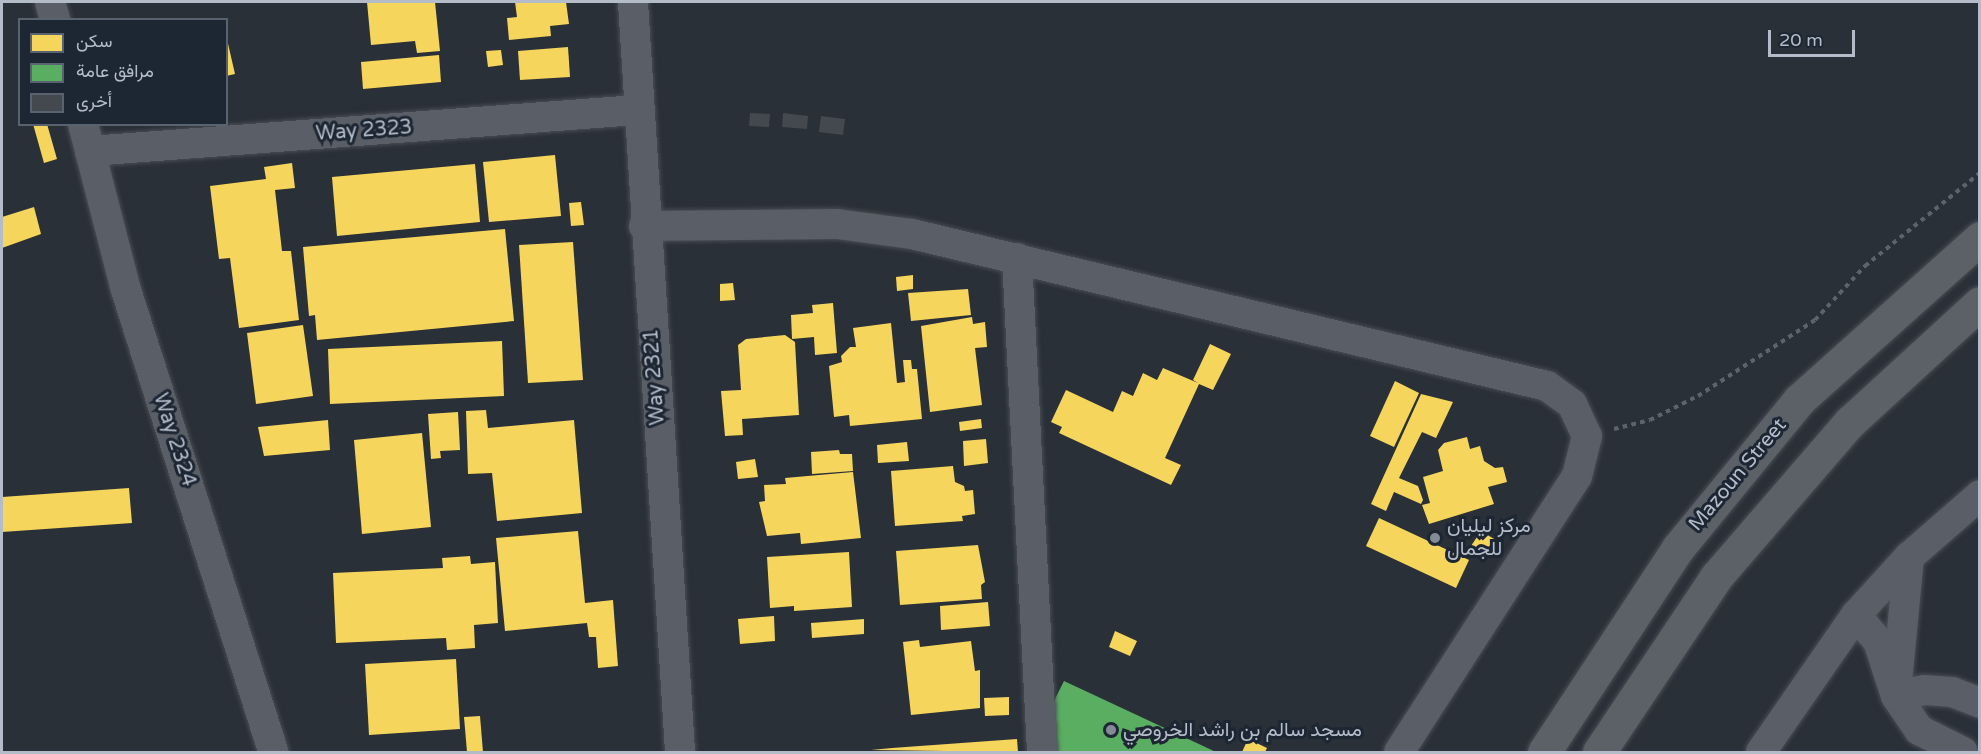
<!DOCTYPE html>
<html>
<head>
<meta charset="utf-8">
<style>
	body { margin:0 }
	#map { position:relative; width:1981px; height:754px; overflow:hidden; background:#2a3038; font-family:"Varela Round",Vazirmatn,sans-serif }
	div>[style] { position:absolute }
	.homes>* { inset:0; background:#f6d55c }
	.public>* { inset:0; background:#5aae61 }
	.building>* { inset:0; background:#444950 }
	.path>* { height:4px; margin-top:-2px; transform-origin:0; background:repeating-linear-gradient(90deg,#5d636a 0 4.5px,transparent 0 9px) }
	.roads { filter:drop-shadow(0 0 2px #484c53) drop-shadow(0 0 2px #484c53) }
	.minor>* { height:30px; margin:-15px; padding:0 15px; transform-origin:15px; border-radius:15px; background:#5a5e66 }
	.major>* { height:33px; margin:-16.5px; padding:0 16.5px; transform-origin:16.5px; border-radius:16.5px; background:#5c6168 }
	.dots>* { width:16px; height:16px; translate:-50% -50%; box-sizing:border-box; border:3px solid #1d2633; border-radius:50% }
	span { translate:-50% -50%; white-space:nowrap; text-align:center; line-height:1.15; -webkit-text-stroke:6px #1d2633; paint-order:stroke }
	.street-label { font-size:20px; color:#b4bcc9 }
	.poi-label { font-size:20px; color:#b4bcc9 }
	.left { translate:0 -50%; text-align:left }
	.frame { position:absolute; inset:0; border:3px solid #b4bcc9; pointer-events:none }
	.legend { position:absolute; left:18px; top:18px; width:210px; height:108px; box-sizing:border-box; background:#1d2633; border:2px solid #59626f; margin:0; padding:8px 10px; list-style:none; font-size:18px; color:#b4bcc9 }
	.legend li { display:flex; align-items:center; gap:12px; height:30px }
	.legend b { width:30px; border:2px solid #59626f }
	.scale { position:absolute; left:1768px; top:30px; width:87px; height:27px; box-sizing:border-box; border:3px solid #b4bcc9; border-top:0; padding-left:8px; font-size:18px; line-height:21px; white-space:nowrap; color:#b4bcc9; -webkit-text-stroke:4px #1d2633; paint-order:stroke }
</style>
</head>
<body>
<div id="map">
	<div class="homes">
		<i style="clip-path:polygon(367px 2px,435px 2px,440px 51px,417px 53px,415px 41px,371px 45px)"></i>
		<i style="clip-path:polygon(515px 2px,566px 2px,569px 24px,550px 26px,551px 36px,509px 40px,507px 18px,517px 17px)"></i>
		<i style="clip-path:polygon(226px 35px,235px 74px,226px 76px)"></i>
		<i style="clip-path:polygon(568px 47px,570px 77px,520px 80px,518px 51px)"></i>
		<i style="clip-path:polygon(501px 50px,503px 65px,488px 67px,486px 51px)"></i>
		<i style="clip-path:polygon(439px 55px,441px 82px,363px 89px,361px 62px)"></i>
		<i style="clip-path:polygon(33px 124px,47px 124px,57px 159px,44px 163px)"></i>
		<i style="clip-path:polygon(555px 155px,561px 216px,489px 222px,483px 162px)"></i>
		<i style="clip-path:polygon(292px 163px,295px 188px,275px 190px,282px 251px,291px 251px,299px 320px,239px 328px,230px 258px,219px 259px,210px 186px,266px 179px,264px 167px)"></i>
		<i style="clip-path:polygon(475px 164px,480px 222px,337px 236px,332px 177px)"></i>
		<i style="clip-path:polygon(581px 202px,584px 225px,571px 226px,569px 203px)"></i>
		<i style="clip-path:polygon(34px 207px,41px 234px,2px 248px,2px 217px)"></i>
		<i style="clip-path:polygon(505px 229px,514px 321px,317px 340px,315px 315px,309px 316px,303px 247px)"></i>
		<i style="clip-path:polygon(573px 242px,583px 380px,528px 383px,519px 245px)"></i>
		<i style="clip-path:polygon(913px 275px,913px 289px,897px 291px,896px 277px)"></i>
		<i style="clip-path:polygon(733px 283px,735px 300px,720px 301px,720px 284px)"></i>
		<i style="clip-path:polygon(968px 289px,971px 315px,911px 321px,908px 293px)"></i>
		<i style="clip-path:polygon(833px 303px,837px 353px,815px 355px,814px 337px,792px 339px,791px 315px,813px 313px,812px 305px)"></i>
		<i style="clip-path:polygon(972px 317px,973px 324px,985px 322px,987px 347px,975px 348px,982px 405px,930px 412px,921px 326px)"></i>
		<i style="clip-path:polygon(891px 323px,897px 383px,905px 382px,903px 360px,911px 360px,912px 369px,917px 369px,922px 419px,850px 426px,849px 415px,834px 417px,829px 366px,842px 362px,841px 356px,850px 347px,856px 347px,853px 328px)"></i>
		<i style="clip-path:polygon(303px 325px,313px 396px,256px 404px,247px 333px)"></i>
		<i style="clip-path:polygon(785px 335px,795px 342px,799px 415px,742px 419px,743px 435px,725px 436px,721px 391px,741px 390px,738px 345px,746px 339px)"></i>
		<i style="clip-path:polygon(502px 341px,504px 396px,330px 404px,328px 349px)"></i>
		<i style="clip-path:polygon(1210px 344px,1231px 354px,1213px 390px,1199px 384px,1165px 458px,1181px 465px,1171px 485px,1059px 433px,1062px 427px,1051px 422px,1066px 390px,1113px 412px,1122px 391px,1133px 396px,1143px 373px,1157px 380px,1163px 368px,1198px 383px,1193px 380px)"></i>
		<i style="clip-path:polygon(1395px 381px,1419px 393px,1394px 447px,1370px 436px)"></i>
		<i style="clip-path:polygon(1421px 394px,1453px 402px,1436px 438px,1422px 432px,1399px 478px,1418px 486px,1423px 500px,1421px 504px,1394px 492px,1386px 511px,1371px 504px)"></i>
		<i style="clip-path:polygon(486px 410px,488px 428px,574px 420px,582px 513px,497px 521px,492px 473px,468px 474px,466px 411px)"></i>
		<i style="clip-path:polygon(458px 412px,460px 450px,440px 451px,441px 458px,431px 459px,428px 414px)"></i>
		<i style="clip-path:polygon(981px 419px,982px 428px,960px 431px,959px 422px)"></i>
		<i style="clip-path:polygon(328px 420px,330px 450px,264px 456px,258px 427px)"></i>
		<i style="clip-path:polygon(422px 433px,431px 527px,362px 534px,354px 440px)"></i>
		<i style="clip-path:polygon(1467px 437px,1470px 449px,1480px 446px,1484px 461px,1495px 468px,1503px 467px,1507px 482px,1488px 487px,1494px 504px,1429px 524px,1422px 505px,1430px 503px,1423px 477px,1443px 471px,1438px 450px,1444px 443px)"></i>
		<i style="clip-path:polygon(986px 439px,988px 463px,964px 466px,963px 441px)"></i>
		<i style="clip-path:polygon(907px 442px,909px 461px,878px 463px,877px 445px)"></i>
		<i style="clip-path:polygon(839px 450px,840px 454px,852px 454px,853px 471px,812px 474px,811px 452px)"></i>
		<i style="clip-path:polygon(755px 459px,758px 477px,738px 479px,736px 462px)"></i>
		<i style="clip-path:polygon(953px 466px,955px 482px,964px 486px,965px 491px,973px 490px,975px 514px,962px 516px,963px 521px,895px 526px,891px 471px)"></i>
		<i style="clip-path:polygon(853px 472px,861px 538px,801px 544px,800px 533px,767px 536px,759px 502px,765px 501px,764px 485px,786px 484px,785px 478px)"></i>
		<i style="clip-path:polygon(129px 488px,132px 523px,2px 532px,2px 497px)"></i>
		<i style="clip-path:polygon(1379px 518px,1469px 560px,1456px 588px,1366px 546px)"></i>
		<i style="clip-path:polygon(578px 531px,585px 603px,613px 600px,618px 666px,598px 668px,596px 637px,589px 637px,587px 623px,505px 631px,496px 538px)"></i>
		<i style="clip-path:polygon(1481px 531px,1494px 539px,1483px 556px,1469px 549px)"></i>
		<i style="clip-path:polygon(978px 545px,985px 582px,981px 585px,982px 599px,900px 605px,896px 551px)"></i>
		<i style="clip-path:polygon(849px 552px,852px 607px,794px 611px,794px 606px,770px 608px,767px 557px)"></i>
		<i style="clip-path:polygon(470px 556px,471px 564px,495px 562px,498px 623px,474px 625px,475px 648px,447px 650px,446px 638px,336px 643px,333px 573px,443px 568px,442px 558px)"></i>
		<i style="clip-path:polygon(988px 602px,990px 626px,941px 630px,940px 606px)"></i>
		<i style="clip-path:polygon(774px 616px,775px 641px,740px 644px,738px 619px)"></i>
		<i style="clip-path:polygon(864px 619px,864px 634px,812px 638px,811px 623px)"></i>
		<i style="clip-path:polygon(1115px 631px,1137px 641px,1130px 656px,1109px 647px)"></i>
		<i style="clip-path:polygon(919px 640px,920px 647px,971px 641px,975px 671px,980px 670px,980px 708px,911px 715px,903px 642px)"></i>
		<i style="clip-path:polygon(456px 659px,460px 729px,369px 735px,365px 664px)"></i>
		<i style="clip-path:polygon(1009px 697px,1009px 715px,985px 716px,984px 698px)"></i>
		<i style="clip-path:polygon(480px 716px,483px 752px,467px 752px,464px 717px)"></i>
		<i style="clip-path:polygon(1017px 739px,1018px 752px,871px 750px,892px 748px)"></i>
		<i style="clip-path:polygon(1248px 739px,1267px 748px,1265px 752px,1242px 752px)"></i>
	</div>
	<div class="public">
		<i style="clip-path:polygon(1064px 681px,1216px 752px,1057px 752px,1051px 707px)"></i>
	</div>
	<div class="building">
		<i style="clip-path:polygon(750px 113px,770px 114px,769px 127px,749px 126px)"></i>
		<i style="clip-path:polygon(783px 113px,808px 116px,807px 129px,782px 127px)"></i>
		<i style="clip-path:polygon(821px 116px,845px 119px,843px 135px,819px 132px)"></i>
	</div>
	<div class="path">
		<i style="left:1614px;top:429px;width:37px;rotate:-14deg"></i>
		<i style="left:1650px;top:420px;width:54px;rotate:-26.6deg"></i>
		<i style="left:1698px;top:396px;width:140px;rotate:-33deg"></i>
		<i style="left:1815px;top:320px;width:74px;rotate:-47.2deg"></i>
		<i style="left:1865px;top:266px;width:148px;rotate:-39deg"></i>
	</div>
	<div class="roads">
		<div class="minor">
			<i style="left:50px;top:2px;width:19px;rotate:74deg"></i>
			<i style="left:633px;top:2px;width:751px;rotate:86.41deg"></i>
			<i style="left:83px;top:124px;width:171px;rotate:75.5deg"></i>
			<i style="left:126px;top:290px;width:485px;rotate:72.3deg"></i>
			<i style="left:90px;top:151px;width:549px;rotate:-4.29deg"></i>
			<i style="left:644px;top:226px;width:193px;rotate:-0.6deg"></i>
			<i style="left:837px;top:224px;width:76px;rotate:7.6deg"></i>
			<i style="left:912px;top:234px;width:653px;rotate:13.46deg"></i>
			<i style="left:1547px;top:386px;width:31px;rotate:36deg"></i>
			<i style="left:1572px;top:404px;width:35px;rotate:65deg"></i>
			<i style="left:1587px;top:436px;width:41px;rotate:104deg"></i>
			<i style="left:1577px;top:476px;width:328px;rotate:122.8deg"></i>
			<i style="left:1017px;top:258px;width:495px;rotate:87.1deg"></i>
			<i style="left:1856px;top:615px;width:34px;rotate:50deg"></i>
			<i style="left:1878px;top:641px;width:58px;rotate:71.9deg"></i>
			<i style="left:1896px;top:696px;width:41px;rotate:55.9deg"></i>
			<i style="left:1919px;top:730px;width:49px;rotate:26.6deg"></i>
			<i style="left:1897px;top:682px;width:126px;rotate:-84.5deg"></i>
			<i style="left:1896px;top:696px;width:29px;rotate:-12deg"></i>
			<i style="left:1924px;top:690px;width:28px;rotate:4deg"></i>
			<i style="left:1952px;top:692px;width:30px;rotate:21deg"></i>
			<i style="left:1761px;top:752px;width:167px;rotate:-55.3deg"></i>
			<i style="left:1856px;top:615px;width:79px;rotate:-47.6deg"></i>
			<i style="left:1909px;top:557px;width:94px;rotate:-41.1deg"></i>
		</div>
		<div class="major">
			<i style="left:1544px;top:752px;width:244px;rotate:-56.7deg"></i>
			<i style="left:1678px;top:548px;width:191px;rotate:-50.7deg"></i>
			<i style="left:1799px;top:400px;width:243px;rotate:-41.8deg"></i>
			<i style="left:1599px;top:752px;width:211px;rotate:-56.2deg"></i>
			<i style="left:1716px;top:577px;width:205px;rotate:-49.2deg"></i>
			<i style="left:1850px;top:422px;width:176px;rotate:-42.5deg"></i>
		</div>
	</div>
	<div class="dots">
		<i style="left:1435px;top:538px;background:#848b96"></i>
		<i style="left:1111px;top:730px;background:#848b96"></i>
	</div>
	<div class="street-label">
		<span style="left:364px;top:131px;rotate:-4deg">Way 2323</span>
		<span style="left:655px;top:377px;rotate:-94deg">Way 2321</span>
		<span style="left:174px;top:440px;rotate:72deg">Way 2324</span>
		<span style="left:1738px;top:475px;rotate:-50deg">Mazoun Street</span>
	</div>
	<div class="poi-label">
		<span class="left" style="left:1447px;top:538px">مركز ليليان<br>للجمال</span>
		<span class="left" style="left:1123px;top:730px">مسجد سالم بن راشد الخروصي</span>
	</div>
	<div class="frame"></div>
	<ul class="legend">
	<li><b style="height:16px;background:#f6d55c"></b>سكن</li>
	<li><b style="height:16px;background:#5aae61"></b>مرافق عامة</li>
	<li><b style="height:16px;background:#444950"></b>أخرى</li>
	</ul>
	<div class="scale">20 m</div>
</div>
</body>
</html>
